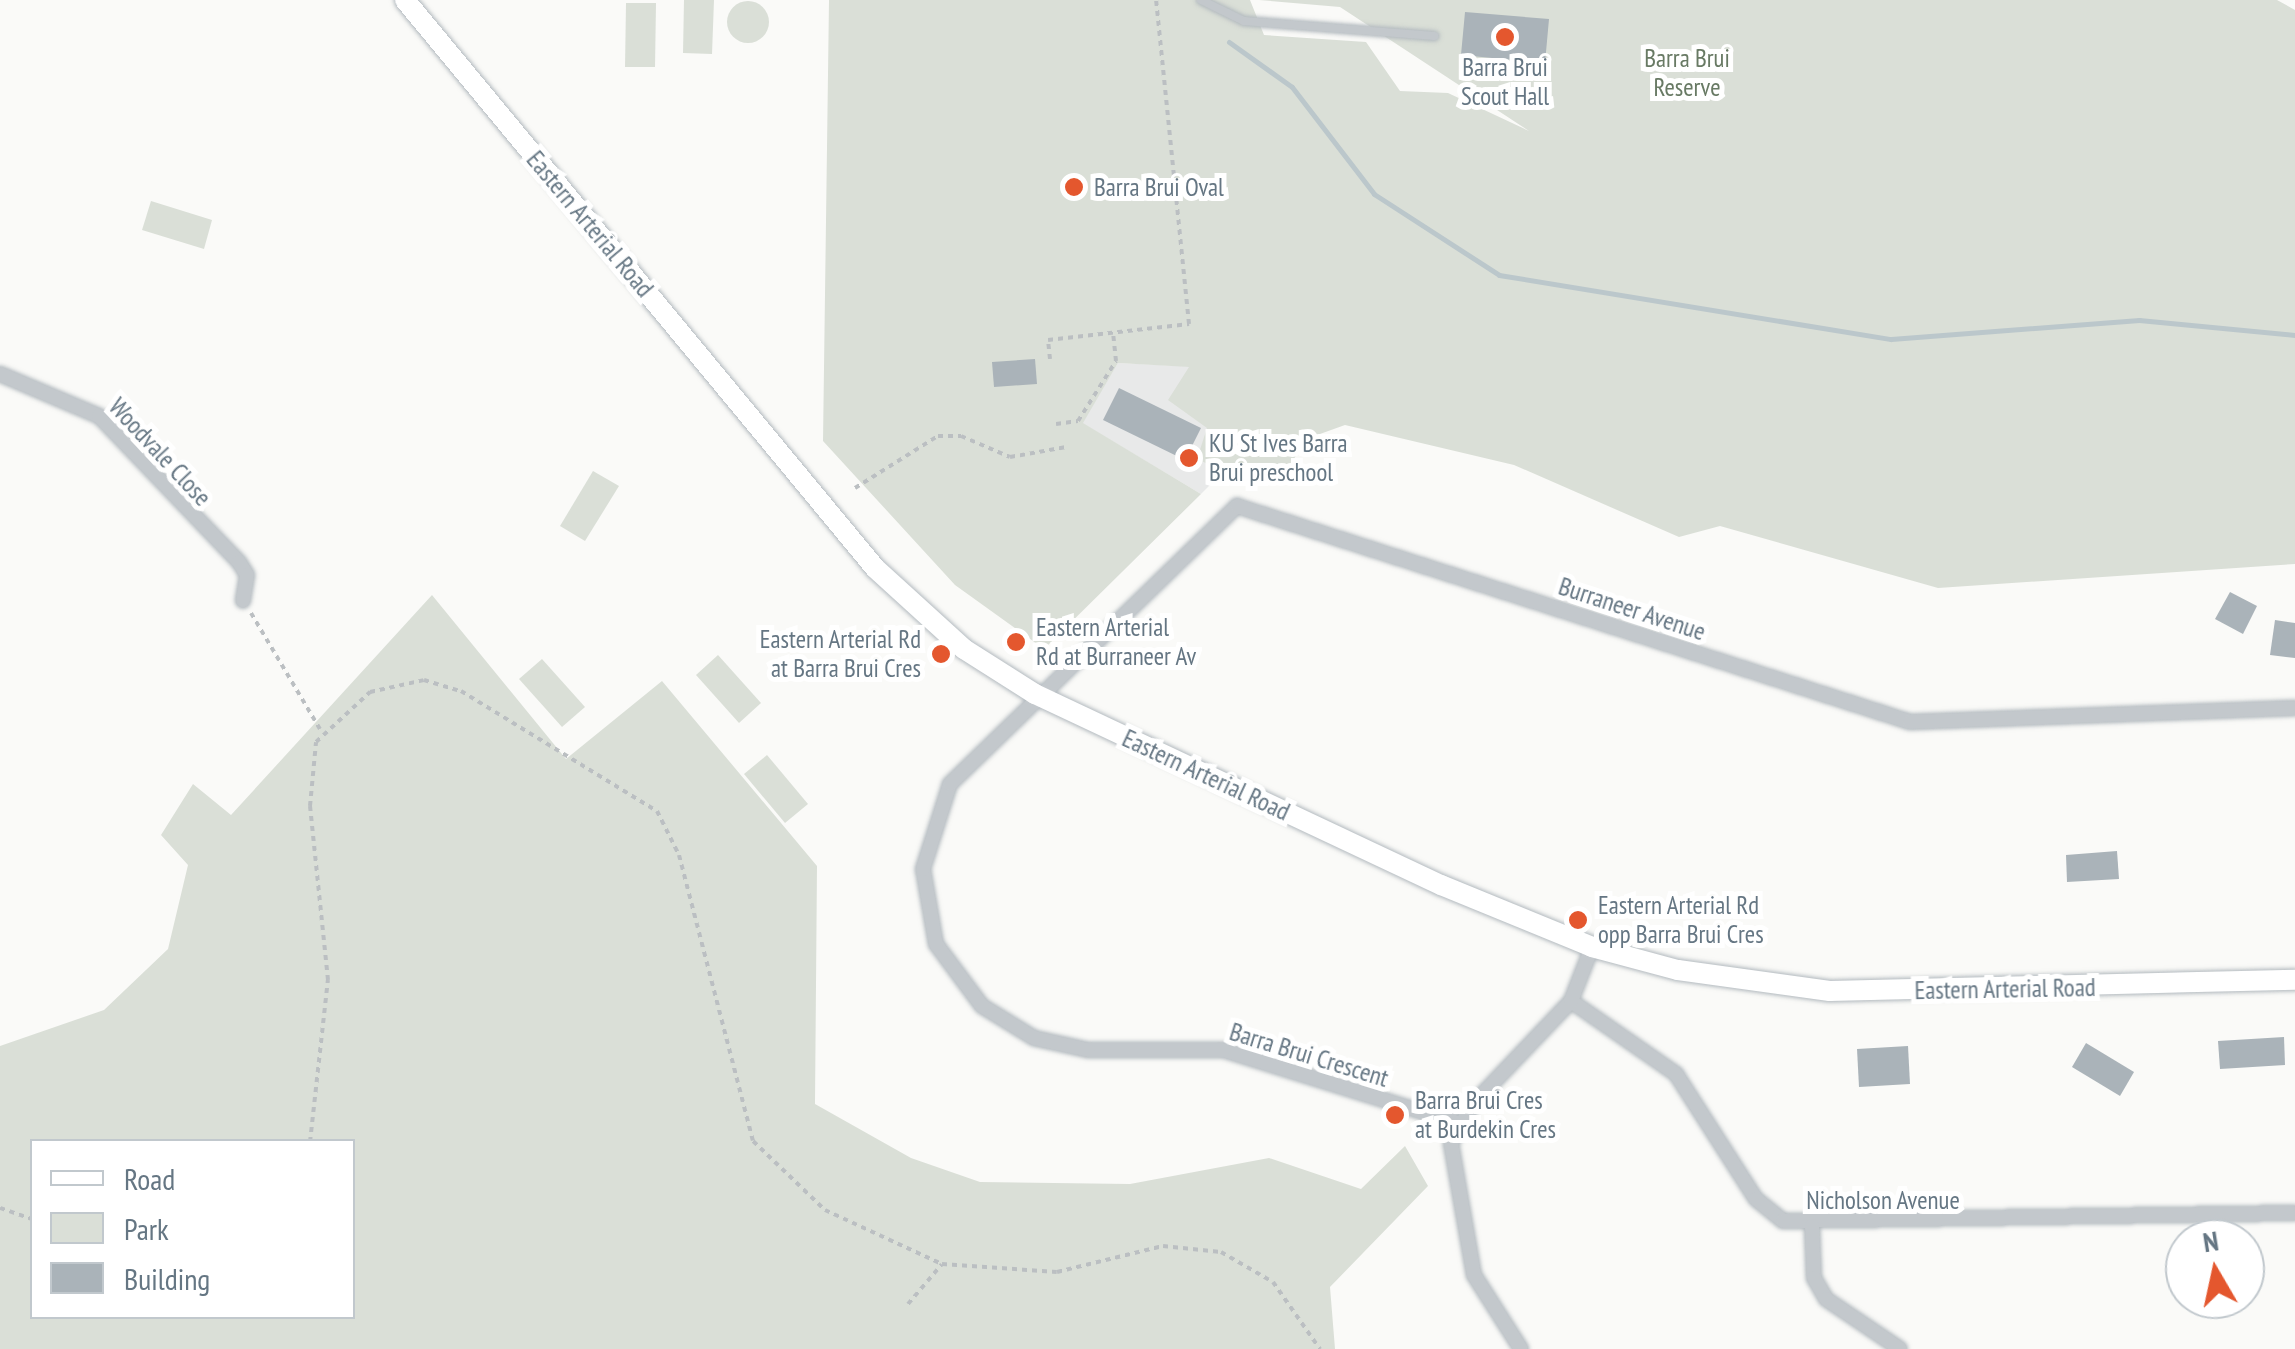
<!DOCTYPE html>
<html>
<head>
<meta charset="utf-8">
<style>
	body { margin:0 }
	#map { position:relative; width:2295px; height:1349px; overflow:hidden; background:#fafaf8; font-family:"PT Sans Narrow",sans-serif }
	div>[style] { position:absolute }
	.built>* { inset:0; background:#e8e9e9 }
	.green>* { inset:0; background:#dadfd7 }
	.round { border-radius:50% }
	.stream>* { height:5px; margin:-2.5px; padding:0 2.5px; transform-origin:2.5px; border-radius:2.5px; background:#bbc7cb }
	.building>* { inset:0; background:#aab3b9 }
	.path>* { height:4px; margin-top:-2px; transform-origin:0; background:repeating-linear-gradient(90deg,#bbbfc2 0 5px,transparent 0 10px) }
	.roads { filter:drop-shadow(0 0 2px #b3babf) drop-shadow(0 0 2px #b3babf) }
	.service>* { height:8px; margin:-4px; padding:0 4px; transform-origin:4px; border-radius:4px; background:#c3c8cc }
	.minor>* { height:14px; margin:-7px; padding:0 7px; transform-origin:7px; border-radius:7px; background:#c3c8cc }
	.secondary>* { height:20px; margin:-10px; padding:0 10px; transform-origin:10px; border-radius:10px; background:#fff }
	.dots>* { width:28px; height:28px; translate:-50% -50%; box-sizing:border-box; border:5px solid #fff; border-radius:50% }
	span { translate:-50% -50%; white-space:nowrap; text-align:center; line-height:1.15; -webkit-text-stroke:10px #fff; paint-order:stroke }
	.park-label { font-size:25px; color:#687a64 }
	.poi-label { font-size:25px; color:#657683 }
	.left { translate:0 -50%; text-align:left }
	.right { translate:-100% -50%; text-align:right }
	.street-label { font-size:25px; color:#657683 }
	.legend { position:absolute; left:30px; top:1139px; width:325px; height:180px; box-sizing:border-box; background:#fff; border:2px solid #c1c8cd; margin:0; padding:12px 18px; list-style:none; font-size:30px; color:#657683 }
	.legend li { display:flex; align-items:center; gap:20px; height:50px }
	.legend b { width:50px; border:2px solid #c1c8cd }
	.north { position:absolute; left:2165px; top:1219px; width:100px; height:100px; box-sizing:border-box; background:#fff; border:2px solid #c1c8cd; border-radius:50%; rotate:351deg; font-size:28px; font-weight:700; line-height:40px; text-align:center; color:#657683 }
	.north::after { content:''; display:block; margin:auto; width:35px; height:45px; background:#e4572e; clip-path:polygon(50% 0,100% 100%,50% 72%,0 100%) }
</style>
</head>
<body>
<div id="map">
	<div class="built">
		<i style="clip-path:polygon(1118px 363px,1303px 372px,1284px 411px,1201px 494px,1082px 423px)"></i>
	</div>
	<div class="green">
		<i style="clip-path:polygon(684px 0,714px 0,712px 54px,683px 53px)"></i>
		<i style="clip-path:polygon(829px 0,1250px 0,1264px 35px,1366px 42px,1400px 91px,1448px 93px,1529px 131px,1340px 7px,1259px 0,2277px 0,2295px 10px,2295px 564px,1938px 588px,1720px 526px,1679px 537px,1514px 465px,1345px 425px,1306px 439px,1286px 472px,1236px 477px,1197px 459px,1207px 428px,1168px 400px,1189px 367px,1118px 363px,1083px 423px,1201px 494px,1044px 649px,955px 585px,823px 441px)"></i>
		<i class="round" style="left:727px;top:1px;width:42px;height:42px"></i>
		<i style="clip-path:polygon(626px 3px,656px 3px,655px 67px,625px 67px)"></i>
		<i style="clip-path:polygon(151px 201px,212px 220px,204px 249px,142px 230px)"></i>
		<i style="clip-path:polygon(593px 471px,619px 486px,585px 541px,560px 526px)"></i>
		<i style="clip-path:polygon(evenodd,432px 595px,566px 759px,662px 681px,817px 866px,815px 1104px,911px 1158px,980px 1182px,1130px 1184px,1269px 1158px,1361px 1189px,1405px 1146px,1428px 1186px,1330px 1287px,1335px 1349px,0 1349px,0 1046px,104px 1010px,168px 949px,188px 865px,161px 835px,193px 784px,231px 815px,432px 595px,32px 1142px,352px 1142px,352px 1316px,32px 1316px,32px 1142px)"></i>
		<i style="clip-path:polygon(718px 655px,761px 703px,739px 723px,696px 675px)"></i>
		<i style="clip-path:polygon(542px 659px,585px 707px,562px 727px,519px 679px)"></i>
		<i style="clip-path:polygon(767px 755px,808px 804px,785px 823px,744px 774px)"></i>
	</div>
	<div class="stream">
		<i style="left:1229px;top:42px;width:77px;rotate:35.5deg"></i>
		<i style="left:1292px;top:87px;width:135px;rotate:52.5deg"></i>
		<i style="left:1374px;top:194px;width:149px;rotate:32.9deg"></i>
		<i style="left:1499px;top:275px;width:397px;rotate:9.3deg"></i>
		<i style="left:1891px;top:339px;width:249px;rotate:-4.4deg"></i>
		<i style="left:2139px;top:320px;width:157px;rotate:5.5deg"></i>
	</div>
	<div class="building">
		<i style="clip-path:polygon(1465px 12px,1549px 19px,1545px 63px,1461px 55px)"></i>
		<i style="clip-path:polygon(1035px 359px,1037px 384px,994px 387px,992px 362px)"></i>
		<i style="clip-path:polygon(1119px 388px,1201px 428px,1185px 460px,1103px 420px)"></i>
		<i style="clip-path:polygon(2230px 592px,2257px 606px,2243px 634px,2215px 619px)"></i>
		<i style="clip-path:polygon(2275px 620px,2295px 623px,2295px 658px,2270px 655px)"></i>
		<i style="clip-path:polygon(2117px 851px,2119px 879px,2067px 882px,2066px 855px)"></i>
		<i style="clip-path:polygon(2284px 1037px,2285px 1065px,2220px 1069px,2218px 1041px)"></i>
		<i style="clip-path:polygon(2086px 1043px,2134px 1072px,2120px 1096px,2072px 1067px)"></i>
		<i style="clip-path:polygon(1908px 1046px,1910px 1084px,1859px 1087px,1857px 1049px)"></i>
	</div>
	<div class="path">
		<i style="left:1050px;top:359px;width:19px;rotate:-96deg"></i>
		<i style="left:1048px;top:340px;width:142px;rotate:-6.5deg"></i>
		<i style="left:1189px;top:324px;width:326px;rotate:-95.8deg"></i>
		<i style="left:1056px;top:424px;width:22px;rotate:-8deg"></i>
		<i style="left:1078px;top:421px;width:71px;rotate:-57.7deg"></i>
		<i style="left:1116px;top:361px;width:27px;rotate:-96deg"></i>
		<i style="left:855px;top:488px;width:98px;rotate:-32.1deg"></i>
		<i style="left:938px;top:436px;width:23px"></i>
		<i style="left:961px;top:436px;width:53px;rotate:23.2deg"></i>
		<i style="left:1010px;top:457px;width:57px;rotate:-10.1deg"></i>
		<i style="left:251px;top:613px;width:135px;rotate:59.3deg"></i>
		<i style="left:310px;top:1142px;width:163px;rotate:-83.7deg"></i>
		<i style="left:328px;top:980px;width:175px;rotate:-95.9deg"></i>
		<i style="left:310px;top:806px;width:64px;rotate:-84.6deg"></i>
		<i style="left:316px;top:742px;width:74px;rotate:-42.8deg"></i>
		<i style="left:370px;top:692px;width:55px;rotate:-12.5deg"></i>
		<i style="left:424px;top:680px;width:39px;rotate:17deg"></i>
		<i style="left:461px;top:691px;width:230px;rotate:31.5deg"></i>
		<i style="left:657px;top:811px;width:49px;rotate:63.4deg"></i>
		<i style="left:679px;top:855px;width:295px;rotate:75.5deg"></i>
		<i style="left:753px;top:1141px;width:100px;rotate:43.8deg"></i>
		<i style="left:825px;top:1210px;width:129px;rotate:24.8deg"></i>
		<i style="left:942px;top:1264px;width:115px;rotate:4deg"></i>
		<i style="left:1057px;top:1272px;width:109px;rotate:-13.8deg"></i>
		<i style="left:1163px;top:1246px;width:58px;rotate:5.9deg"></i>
		<i style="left:1221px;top:1252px;width:60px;rotate:30deg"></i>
		<i style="left:1273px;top:1282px;width:82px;rotate:55deg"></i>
		<i style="left:0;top:1208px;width:34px;rotate:19deg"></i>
		<i style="left:908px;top:1304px;width:52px;rotate:-49.6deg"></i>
	</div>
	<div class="roads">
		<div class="service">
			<i style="left:1201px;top:0;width:48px;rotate:26deg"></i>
			<i style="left:1244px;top:21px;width:191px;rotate:4.5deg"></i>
		</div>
		<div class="minor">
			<i style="left:0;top:374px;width:108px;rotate:23deg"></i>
			<i style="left:99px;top:416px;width:202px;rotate:46.2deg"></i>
			<i style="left:239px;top:562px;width:15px;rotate:58deg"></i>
			<i style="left:247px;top:575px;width:26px;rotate:99deg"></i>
			<i style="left:1571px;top:1001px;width:128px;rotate:34.8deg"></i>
			<i style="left:1676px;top:1074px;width:148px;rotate:57.4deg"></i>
			<i style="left:1756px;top:1199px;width:35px;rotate:39deg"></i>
			<i style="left:1783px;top:1221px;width:512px;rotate:-0.9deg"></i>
			<i style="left:1461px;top:1124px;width:249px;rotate:-162.7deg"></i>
			<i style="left:1223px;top:1050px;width:135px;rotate:180deg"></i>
			<i style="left:1088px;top:1050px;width:55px;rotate:-167.5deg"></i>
			<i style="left:1034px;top:1038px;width:61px;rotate:-148.4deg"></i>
			<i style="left:982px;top:1006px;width:77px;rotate:-126.6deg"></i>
			<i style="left:936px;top:944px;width:76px;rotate:-99.8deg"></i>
			<i style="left:923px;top:869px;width:89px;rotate:-72.4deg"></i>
			<i style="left:950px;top:784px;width:400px;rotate:-44.1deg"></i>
			<i style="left:1237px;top:506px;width:707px;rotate:17.79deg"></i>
			<i style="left:1910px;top:722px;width:385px;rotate:-2.1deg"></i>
			<i style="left:1812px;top:1226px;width:52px;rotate:87.8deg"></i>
			<i style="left:1814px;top:1278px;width:24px;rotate:60deg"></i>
			<i style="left:1826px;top:1299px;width:89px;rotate:34deg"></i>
			<i style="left:1521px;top:1349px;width:88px;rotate:-122.4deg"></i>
			<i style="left:1474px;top:1275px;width:134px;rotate:-99.9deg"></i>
			<i style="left:1451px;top:1143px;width:45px;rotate:-60.6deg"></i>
			<i style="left:1473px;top:1104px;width:142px;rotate:-46.4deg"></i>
			<i style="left:1571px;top:1001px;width:58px;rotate:-68.7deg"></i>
		</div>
		<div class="secondary">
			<i style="left:405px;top:0;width:737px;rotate:50.39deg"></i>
			<i style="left:875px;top:568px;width:120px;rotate:42.3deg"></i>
			<i style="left:964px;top:649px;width:84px;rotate:32.4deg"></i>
			<i style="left:1035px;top:694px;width:449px;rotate:25.2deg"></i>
			<i style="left:1441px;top:885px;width:163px;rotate:22.3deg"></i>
			<i style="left:1592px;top:947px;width:89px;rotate:15deg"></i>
			<i style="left:1678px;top:970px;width:153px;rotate:7.9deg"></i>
			<i style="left:1830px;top:991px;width:465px;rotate:-1.4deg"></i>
		</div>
	</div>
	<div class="dots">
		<i style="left:1505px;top:37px;background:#e4572e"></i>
		<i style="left:1074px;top:187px;background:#e4572e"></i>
		<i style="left:1189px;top:458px;background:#e4572e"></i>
		<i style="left:1016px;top:642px;background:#e4572e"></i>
		<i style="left:941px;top:654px;background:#e4572e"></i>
		<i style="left:1578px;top:920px;background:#e4572e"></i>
		<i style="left:1395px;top:1115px;background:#e4572e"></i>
	</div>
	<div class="park-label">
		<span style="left:1687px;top:73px">Barra Brui<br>Reserve</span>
	</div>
	<div class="poi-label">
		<span style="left:1505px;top:82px">Barra Brui<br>Scout Hall</span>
		<span class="left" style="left:1094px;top:187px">Barra Brui Oval</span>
		<span class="left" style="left:1209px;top:458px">KU St Ives Barra<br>Brui preschool</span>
		<span class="left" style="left:1036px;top:642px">Eastern Arterial<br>Rd at Burraneer Av</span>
		<span class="right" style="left:921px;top:654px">Eastern Arterial Rd<br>at Barra Brui Cres</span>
		<span class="left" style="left:1598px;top:920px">Eastern Arterial Rd<br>opp Barra Brui Cres</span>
		<span class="left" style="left:1415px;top:1115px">Barra Brui Cres<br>at Burdekin Cres</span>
	</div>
	<div class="street-label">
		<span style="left:590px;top:224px;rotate:50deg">Eastern Arterial Road</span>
		<span style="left:160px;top:452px;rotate:47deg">Woodvale Close</span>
		<span style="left:1632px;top:609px;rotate:18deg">Burraneer Avenue</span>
		<span style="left:1206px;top:775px;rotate:25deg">Eastern Arterial Road</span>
		<span style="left:2005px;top:989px;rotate:-1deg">Eastern Arterial Road</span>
		<span style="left:1309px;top:1055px;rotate:17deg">Barra Brui Crescent</span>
		<span style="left:1883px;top:1200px">Nicholson Avenue</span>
	</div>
	<ul class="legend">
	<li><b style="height:12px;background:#fff"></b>Road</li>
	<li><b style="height:28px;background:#dadfd7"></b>Park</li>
	<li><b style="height:28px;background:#aab3b9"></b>Building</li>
	</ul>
	<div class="north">N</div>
</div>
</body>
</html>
